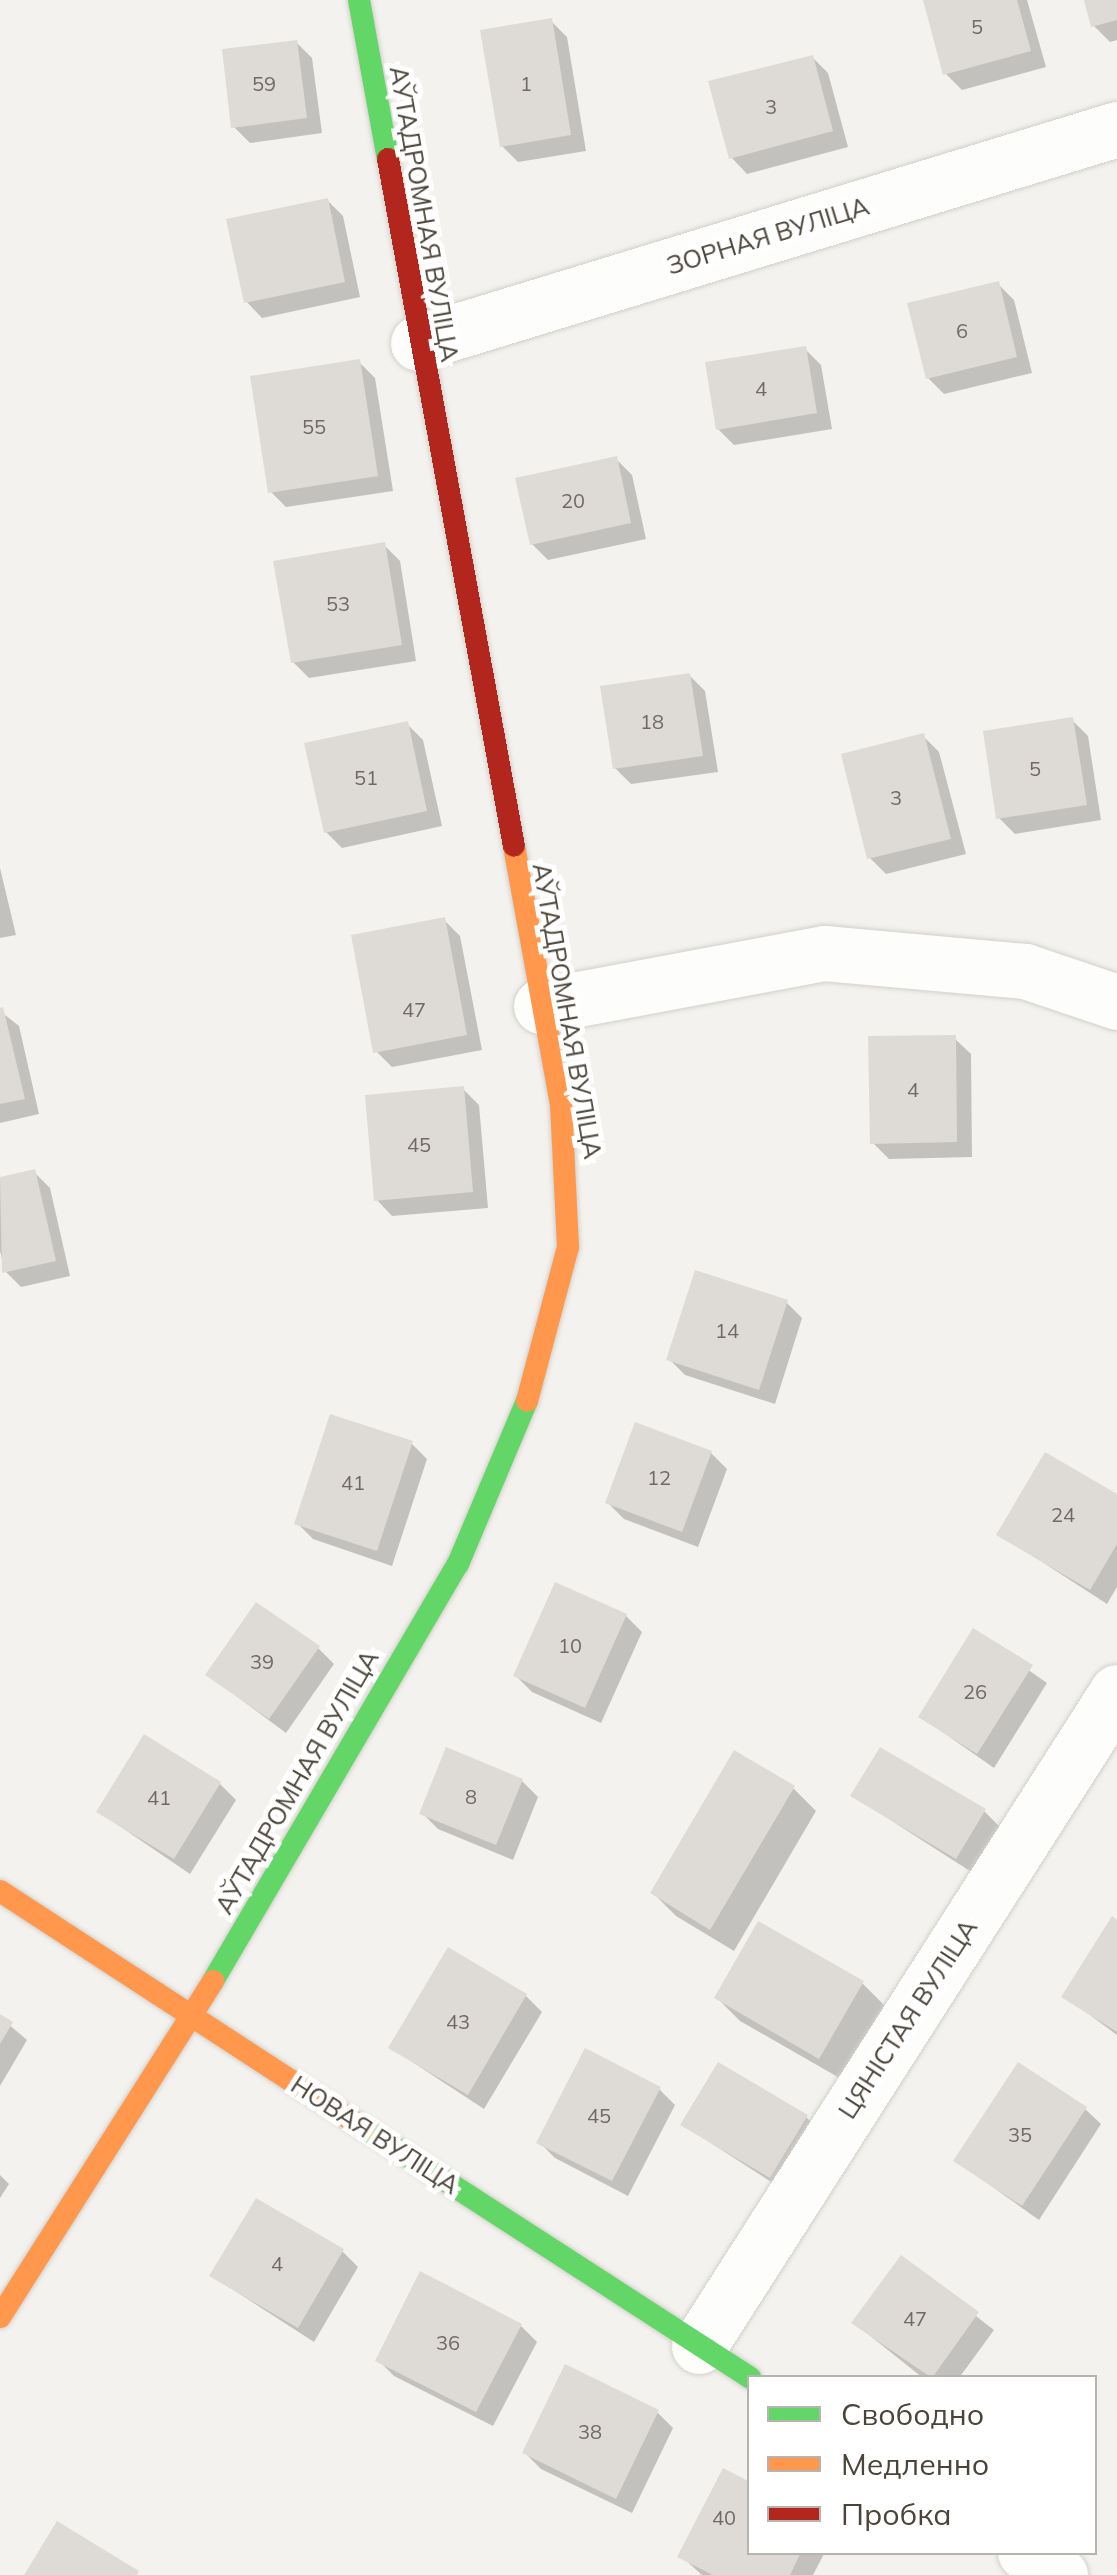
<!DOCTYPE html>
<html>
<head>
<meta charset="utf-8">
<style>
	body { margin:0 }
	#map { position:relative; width:1117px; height:2575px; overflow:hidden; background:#f4f2ee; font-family:Mulish,sans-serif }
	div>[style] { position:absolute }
	.shadow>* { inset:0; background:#0003 }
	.building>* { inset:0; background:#dedbd6 }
	.roads { filter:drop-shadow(0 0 2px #d2d0cb) drop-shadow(0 0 2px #d2d0cb) }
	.street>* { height:55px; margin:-27.5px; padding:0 27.5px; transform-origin:27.5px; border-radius:27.5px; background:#fdfdfc }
	.fast>* { height:22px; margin:-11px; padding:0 11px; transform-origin:11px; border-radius:11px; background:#63d668 }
	.slow>* { height:22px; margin:-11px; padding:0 11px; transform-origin:11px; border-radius:11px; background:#ff974d }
	.jam>* { height:22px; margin:-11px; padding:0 11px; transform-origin:11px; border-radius:11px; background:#b3261e }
	span { translate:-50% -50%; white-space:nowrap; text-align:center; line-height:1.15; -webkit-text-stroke:10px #fff; paint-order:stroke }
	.number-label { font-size:20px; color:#706a61 }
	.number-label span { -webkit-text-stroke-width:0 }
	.street-label { font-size:25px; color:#4b4439 }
	.legend { position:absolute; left:747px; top:2375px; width:350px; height:180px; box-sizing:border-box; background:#fff; border:2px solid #b7b4b0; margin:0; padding:12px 18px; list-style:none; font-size:30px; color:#4b4439 }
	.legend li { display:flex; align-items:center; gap:20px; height:50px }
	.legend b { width:50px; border:2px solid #b7b4b0 }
</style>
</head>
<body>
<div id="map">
	<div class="shadow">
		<i style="clip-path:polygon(926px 0,1027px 0,1046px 67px,962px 90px,946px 74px)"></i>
		<i style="clip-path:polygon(1086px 0,1117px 0,1117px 40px,1110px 42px,1094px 26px)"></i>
		<i style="clip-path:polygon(551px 21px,567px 37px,586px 151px,518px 162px,502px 146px)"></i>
		<i style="clip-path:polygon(296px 42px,312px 58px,322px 133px,250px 143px,234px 127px)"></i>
		<i style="clip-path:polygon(812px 57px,828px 73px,848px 147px,747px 174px,731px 157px)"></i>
		<i style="clip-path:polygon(327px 200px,343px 216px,360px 297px,262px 318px,246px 301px)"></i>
		<i style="clip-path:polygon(998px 284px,1014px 300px,1032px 373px,944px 394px,928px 378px)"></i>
		<i style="clip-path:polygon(805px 349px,821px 365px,832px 429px,734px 445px,718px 429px)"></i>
		<i style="clip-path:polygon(359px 362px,375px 378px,393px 491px,286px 507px,270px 491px)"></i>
		<i style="clip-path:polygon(616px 459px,632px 475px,646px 539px,548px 560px,532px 544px)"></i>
		<i style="clip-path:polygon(384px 545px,400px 561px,416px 661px,309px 678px,293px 662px)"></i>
		<i style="clip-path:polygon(689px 675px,705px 691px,718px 772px,631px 784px,615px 768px)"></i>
		<i style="clip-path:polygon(1072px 720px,1088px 736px,1101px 820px,1015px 834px,999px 818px)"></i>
		<i style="clip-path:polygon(407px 724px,423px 740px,442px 826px,342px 848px,326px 832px)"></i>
		<i style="clip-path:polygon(923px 736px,939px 752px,966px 854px,886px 874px,870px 858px)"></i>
		<i style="clip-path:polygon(0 868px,16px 935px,0 938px)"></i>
		<i style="clip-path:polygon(444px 920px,460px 936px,482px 1050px,392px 1067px,376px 1051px)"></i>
		<i style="clip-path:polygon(0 1011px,19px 1026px,39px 1114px,0 1123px)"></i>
		<i style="clip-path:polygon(954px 1038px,971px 1054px,972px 1157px,889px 1159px,873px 1143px)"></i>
		<i style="clip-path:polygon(463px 1089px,479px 1105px,488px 1208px,392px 1216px,376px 1199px)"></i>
		<i style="clip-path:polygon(34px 1172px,50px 1188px,70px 1276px,21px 1287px,5px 1271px,0 1251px,0 1179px)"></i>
		<i style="clip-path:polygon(786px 1302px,802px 1318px,775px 1404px,685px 1375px,669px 1359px)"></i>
		<i style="clip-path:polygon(411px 1443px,427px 1459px,392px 1566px,313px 1539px,297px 1523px)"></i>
		<i style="clip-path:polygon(711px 1453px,727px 1469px,698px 1547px,624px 1519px,608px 1503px)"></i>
		<i style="clip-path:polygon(1117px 1497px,1117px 1587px,1107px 1604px,999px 1534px)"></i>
		<i style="clip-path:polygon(626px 1616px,642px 1632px,601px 1723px,532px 1692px,516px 1676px)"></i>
		<i style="clip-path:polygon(974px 1632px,1047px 1683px,994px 1768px,921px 1717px)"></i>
		<i style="clip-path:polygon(318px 1648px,334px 1664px,286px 1733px,208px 1675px)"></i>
		<i style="clip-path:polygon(522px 1781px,538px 1797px,513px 1860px,438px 1829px,422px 1813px)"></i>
		<i style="clip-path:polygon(220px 1784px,236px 1800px,190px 1874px,99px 1812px)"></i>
		<i style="clip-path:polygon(793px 1788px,816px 1811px,734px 1951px,676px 1916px,653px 1893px)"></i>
		<i style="clip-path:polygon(853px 1796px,984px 1811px,1000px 1827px,973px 1873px)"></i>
		<i style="clip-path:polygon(1117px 1923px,1117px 2035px,1064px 1996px)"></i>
		<i style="clip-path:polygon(862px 1983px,885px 2006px,843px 2080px,740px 2021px,717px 1998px)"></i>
		<i style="clip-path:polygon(526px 1996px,542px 2012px,484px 2109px,391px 2048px)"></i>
		<i style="clip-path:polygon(0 2017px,27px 2040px,0 2086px)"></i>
		<i style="clip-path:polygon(659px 2089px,675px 2105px,628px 2196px,555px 2158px,539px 2142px)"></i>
		<i style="clip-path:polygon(1085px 2109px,1101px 2124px,1039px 2220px,956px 2161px)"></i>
		<i style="clip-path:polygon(806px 2117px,822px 2133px,787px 2192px,683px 2125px)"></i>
		<i style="clip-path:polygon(0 2175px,9px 2184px,0 2198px)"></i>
		<i style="clip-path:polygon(342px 2251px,358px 2267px,314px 2342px,212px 2276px)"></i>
		<i style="clip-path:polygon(901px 2258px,994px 2330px,959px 2378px,923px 2378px,854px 2323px)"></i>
		<i style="clip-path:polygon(521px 2326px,537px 2342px,493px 2426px,394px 2376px,378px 2360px)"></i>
		<i style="clip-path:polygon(657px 2412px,673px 2428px,632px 2513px,541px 2469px,525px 2453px)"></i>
		<i style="clip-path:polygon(825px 2552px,813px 2575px,702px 2575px,681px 2556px)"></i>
	</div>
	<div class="building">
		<i style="clip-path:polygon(923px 0,1017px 0,1031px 51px,943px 75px)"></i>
		<i style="clip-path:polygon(1084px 0,1117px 0,1117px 20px,1091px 27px)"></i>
		<i style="clip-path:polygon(552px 18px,571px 135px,500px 147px,480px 30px)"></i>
		<i style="clip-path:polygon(297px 40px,307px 118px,231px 128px,222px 49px)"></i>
		<i style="clip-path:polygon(813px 55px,833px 131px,729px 159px,708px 81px)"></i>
		<i style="clip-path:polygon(328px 198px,345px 282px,244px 303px,226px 219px)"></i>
		<i style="clip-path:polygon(999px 281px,1017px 357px,926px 379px,907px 303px)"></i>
		<i style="clip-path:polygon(806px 346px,817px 413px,716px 430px,705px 362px)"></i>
		<i style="clip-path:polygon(360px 359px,378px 476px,268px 493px,250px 376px)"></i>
		<i style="clip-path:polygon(617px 456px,631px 523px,530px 545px,515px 478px)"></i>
		<i style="clip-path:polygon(385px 542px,402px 645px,291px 663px,273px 561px)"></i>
		<i style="clip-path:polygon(690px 673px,703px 756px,613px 769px,600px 686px)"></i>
		<i style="clip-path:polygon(1073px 717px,1087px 805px,996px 819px,983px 731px)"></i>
		<i style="clip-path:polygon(408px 721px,427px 811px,324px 833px,304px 743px)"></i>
		<i style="clip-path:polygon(924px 733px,951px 839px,867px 859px,841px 754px)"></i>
		<i style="clip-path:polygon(445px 917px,467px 1035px,373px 1053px,351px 935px)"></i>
		<i style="clip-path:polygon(3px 1007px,25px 1099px,0 1104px,0 1008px)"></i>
		<i style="clip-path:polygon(956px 1035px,957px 1142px,870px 1144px,868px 1036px)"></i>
		<i style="clip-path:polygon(464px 1086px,473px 1192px,374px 1201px,365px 1095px)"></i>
		<i style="clip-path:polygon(35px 1169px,56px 1261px,2px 1273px,0 1177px)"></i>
		<i style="clip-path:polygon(695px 1270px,788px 1300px,759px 1390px,666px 1360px)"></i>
		<i style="clip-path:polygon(330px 1414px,413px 1441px,377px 1551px,294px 1524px)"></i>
		<i style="clip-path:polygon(635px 1422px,712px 1451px,682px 1532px,605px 1503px)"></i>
		<i style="clip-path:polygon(1045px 1452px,1117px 1494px,1117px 1544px,1090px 1590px,996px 1535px)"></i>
		<i style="clip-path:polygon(555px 1582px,627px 1614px,585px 1708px,513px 1676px)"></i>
		<i style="clip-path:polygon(256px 1602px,320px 1646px,269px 1719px,205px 1675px)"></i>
		<i style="clip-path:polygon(973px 1628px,1033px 1665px,977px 1754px,918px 1717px)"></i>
		<i style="clip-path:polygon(144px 1734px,221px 1782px,174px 1859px,96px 1812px)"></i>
		<i style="clip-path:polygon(446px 1747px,523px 1779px,496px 1845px,419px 1814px)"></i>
		<i style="clip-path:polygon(880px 1747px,986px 1809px,956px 1859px,850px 1796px)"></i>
		<i style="clip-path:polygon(734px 1750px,795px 1786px,710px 1930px,650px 1893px)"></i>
		<i style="clip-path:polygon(1112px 1916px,1117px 1920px,1117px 2032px,1061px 1997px)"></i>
		<i style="clip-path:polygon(758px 1921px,864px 1981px,819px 2059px,714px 1998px)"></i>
		<i style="clip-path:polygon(448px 1947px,527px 1994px,468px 2095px,388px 2048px)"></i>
		<i style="clip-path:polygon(0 2014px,13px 2022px,0 2044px)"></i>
		<i style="clip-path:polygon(585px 2048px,661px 2087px,612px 2181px,536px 2143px)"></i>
		<i style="clip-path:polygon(718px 2062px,808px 2115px,770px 2178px,680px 2125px)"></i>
		<i style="clip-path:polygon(1018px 2062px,1087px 2107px,1022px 2206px,953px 2161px)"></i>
		<i style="clip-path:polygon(256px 2198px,344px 2249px,298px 2328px,209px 2276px)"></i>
		<i style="clip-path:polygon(901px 2255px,979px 2312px,932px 2378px,851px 2323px)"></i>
		<i style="clip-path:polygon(420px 2271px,522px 2324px,476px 2412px,375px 2361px)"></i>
		<i style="clip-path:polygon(565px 2364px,659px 2410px,616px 2499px,522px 2453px)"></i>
		<i style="clip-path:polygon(723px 2468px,750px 2482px,750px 2552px,801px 2552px,790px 2575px,713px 2575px,677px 2557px)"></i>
		<i style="clip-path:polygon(57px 2521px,139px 2571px,137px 2575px,24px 2575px)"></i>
	</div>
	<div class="roads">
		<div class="street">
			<i style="left:418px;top:343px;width:731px;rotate:-17.02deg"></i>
			<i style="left:541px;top:1006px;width:288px;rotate:-10.6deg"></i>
			<i style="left:824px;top:953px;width:202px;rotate:5.1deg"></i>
			<i style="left:1025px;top:971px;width:97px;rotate:18.6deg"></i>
			<i style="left:699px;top:2346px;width:776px;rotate:-57.42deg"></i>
			<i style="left:1025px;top:2552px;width:42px;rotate:33.3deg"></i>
		</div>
		<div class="fast">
			<i style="left:359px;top:0;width:162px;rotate:79.7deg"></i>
			<i style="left:213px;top:1981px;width:484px;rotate:-59.6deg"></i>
			<i style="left:458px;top:1564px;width:177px;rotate:-67.1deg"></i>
			<i style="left:364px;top:2128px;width:460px;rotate:32.9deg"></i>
		</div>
		<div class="slow">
			<i style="left:514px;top:846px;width:262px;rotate:79.7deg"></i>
			<i style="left:561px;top:1104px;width:143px;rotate:87.2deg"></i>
			<i style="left:568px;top:1247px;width:159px;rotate:104.9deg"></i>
			<i style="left:0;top:1891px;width:434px;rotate:33.1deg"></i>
			<i style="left:0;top:2317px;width:398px;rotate:-57.6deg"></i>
		</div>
		<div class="jam">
			<i style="left:388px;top:159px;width:698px;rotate:79.61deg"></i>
		</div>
	</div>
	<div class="number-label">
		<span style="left:977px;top:26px">5</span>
		<span style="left:264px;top:83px">59</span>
		<span style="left:526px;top:83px">1</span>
		<span style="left:771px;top:106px">3</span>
		<span style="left:962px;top:330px">6</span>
		<span style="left:761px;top:388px">4</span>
		<span style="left:314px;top:426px">55</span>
		<span style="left:573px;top:500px">20</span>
		<span style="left:338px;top:603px">53</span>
		<span style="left:652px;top:721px">18</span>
		<span style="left:1035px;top:768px">5</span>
		<span style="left:366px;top:777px">51</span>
		<span style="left:896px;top:797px">3</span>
		<span style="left:414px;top:1009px">47</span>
		<span style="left:913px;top:1089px">4</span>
		<span style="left:419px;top:1144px">45</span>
		<span style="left:727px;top:1330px">14</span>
		<span style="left:659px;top:1477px">12</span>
		<span style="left:353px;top:1482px">41</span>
		<span style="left:1063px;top:1514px">24</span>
		<span style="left:570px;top:1645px">10</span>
		<span style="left:262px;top:1661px">39</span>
		<span style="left:975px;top:1691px">26</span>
		<span style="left:471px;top:1796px">8</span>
		<span style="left:159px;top:1797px">41</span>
		<span style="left:458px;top:2021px">43</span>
		<span style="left:599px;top:2115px">45</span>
		<span style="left:1020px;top:2134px">35</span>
		<span style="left:277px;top:2263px">4</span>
		<span style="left:915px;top:2318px">47</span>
		<span style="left:448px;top:2342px">36</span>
		<span style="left:590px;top:2431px">38</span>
		<span style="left:724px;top:2517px">40</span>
	</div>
	<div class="street-label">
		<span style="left:424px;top:214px;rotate:80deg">АЎТАДРОМНАЯ ВУЛІЦА</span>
		<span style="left:768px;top:236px;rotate:-17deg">ЗОРНАЯ ВУЛІЦА</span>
		<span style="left:567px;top:1011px;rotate:80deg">АЎТАДРОМНАЯ ВУЛІЦА</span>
		<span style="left:297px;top:1782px;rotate:-60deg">АЎТАДРОМНАЯ ВУЛІЦА</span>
		<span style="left:908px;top:2019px;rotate:-57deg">ЦЯНІСТАЯ ВУЛІЦА</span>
		<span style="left:375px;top:2135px;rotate:33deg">НОВАЯ ВУЛІЦА</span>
	</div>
	<ul class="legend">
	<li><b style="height:12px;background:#63d668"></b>Свободно</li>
	<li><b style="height:12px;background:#ff974d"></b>Медленно</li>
	<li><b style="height:12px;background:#b3261e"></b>Пробка</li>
	</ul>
</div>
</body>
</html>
